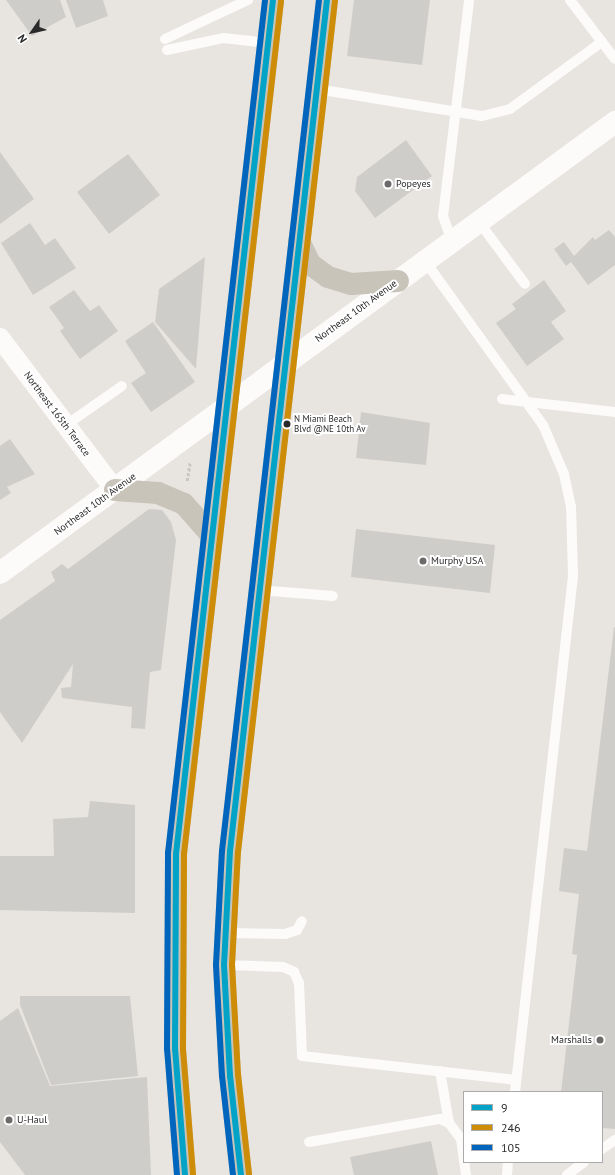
<!DOCTYPE html>
<html>
<head>
<meta charset="utf-8">
<style>
	body { margin:0 }
	#map { position:relative; width:615px; height:1175px; overflow:hidden; background:#e8e4e0; font-family:"PT Sans",sans-serif }
	div>[style] { position:absolute }
	.building>* { inset:0; background:#cfcdca }
	.path>* { height:2.5px; margin-top:-1.25px; transform-origin:0; background:repeating-linear-gradient(90deg,#c6c6c5 0 3px,transparent 0 5px) }
	.service>* { height:10px; margin:-5px; padding:0 5px; transform-origin:5px; border-radius:5px; background:#fcfbfa }
	.minor>* { height:20px; margin:-10px; padding:0 10px; transform-origin:10px; border-radius:10px; background:#fcfbfa }
	.tertiary>* { height:22px; margin:-11px; padding:0 11px; transform-origin:11px; border-radius:11px; background:#fcfbfa }
	.primary>* { height:22px; margin:-11px; padding:0 11px; transform-origin:11px; border-radius:11px; background:#c8c4ba }
	.bus-1>* { height:6px; margin:-3px; padding:0 3px; transform-origin:3px; border-radius:3px; background:#02a3c6 }
	.bus-2>* { height:6px; margin:-3px; padding:0 3px; transform-origin:3px; border-radius:3px; background:#ce8d08 }
	.bus-3>* { height:6px; margin:-3px; padding:0 3px; transform-origin:3px; border-radius:3px; background:#0065bd }
	.dots>* { width:11px; height:11px; translate:-50% -50%; box-sizing:border-box; border:2px solid #fff; border-radius:50% }
	span { translate:-50% -50%; white-space:nowrap; text-align:center; line-height:1.15; -webkit-text-stroke:4px #fff; paint-order:stroke }
	.bus-label { font-size:9px; color:#2a2a2a }
	.left { translate:0 -50%; text-align:left }
	.poi-label { font-size:10px; color:#2a2a2a }
	.right { translate:-100% -50%; text-align:right }
	.street-label { font-size:10px; color:#2a2a2a }
	.legend { position:absolute; left:463px; top:1091px; width:140px; height:72px; box-sizing:border-box; background:#fff; border:1px solid #aaa; margin:0; padding:5px 7px; list-style:none; font-size:12px; color:#2a2a2a }
	.legend li { display:flex; align-items:center; gap:8px; height:20px }
	.legend b { width:20px; border:1px solid #aaa }
	.north { position:absolute; left:12px; top:12px; width:40px; height:40px; -webkit-text-stroke:3px #fff; paint-order:stroke; rotate:236deg; font-size:11px; font-weight:700; line-height:16px; text-align:center; color:#2a2a2a }
	.north::after { content:''; display:block; margin:auto; width:14px; height:18px; background:#2a2a2a; clip-path:polygon(50% 0,100% 100%,50% 72%,0 100%) }
</style>
</head>
<body>
<div id="map">
	<div class="building">
		<i style="clip-path:polygon(6px 0,60px 0,66px 17px,32px 36px)"></i>
		<i style="clip-path:polygon(66px 0,103px 0,108px 16px,76px 28px)"></i>
		<i style="clip-path:polygon(354px 0,430px 0,422px 65px,347px 56px)"></i>
		<i style="clip-path:polygon(406px 140px,432px 176px,375px 218px,355px 191px,357px 177px)"></i>
		<i style="clip-path:polygon(0 152px,34px 199px,0 224px)"></i>
		<i style="clip-path:polygon(128px 154px,160px 195px,109px 234px,77px 192px)"></i>
		<i style="clip-path:polygon(30px 223px,45px 245px,55px 238px,76px 268px,33px 295px,1px 243px)"></i>
		<i style="clip-path:polygon(609px 230px,615px 237px,615px 265px,588px 285px,571px 262px,566px 266px,554px 249px,564px 242px,574px 256px,593px 237px,595px 240px)"></i>
		<i style="clip-path:polygon(205px 257px,196px 369px,155px 322px,159px 289px)"></i>
		<i style="clip-path:polygon(544px 280px,566px 311px,551px 322px,564px 339px,527px 366px,496px 323px,516px 309px,512px 304px)"></i>
		<i style="clip-path:polygon(74px 290px,90px 311px,99px 305px,118px 331px,80px 359px,60px 331px,64px 328px,49px 307px)"></i>
		<i style="clip-path:polygon(153px 322px,195px 382px,151px 412px,131px 383px,146px 373px,125px 341px)"></i>
		<i style="clip-path:polygon(361px 412px,430px 423px,426px 465px,356px 458px)"></i>
		<i style="clip-path:polygon(10px 439px,35px 474px,7px 487px,11px 493px,0 500px,0 446px)"></i>
		<i style="clip-path:polygon(149px 509px,162px 510px,171px 522px,176px 540px,161px 670px,150px 672px,145px 729px,131px 728px,132px 707px,62px 698px,61px 688px,71px 687px,73px 664px,22px 743px,0 712px,0 620px,55px 581px,51px 572px,62px 564px,68px 569px)"></i>
		<i style="clip-path:polygon(356px 529px,495px 545px,490px 593px,351px 577px)"></i>
		<i style="clip-path:polygon(614px 627px,615px 627px,615px 1129px,602px 1128px,602px 1092px,561px 1092px,577px 955px,572px 954px,579px 894px,559px 891px,564px 848px,587px 851px)"></i>
		<i style="clip-path:polygon(90px 801px,135px 805px,135px 913px,0 910px,0 856px,54px 856px,53px 819px,88px 817px)"></i>
		<i style="clip-path:polygon(20px 996px,130px 996px,138px 1076px,51px 1085px,20px 1005px)"></i>
		<i style="clip-path:polygon(18px 1008px,50px 1086px,147px 1077px,151px 1175px,25px 1175px,0 1142px,0 1021px)"></i>
		<i style="clip-path:polygon(431px 1141px,438px 1175px,354px 1175px,350px 1157px)"></i>
	</div>
	<div class="path">
		<i style="left:187px;top:481px;width:19px;rotate:-81deg"></i>
	</div>
	<div class="service">
		<i style="left:570px;top:0;width:74px;rotate:52.7deg"></i>
		<i style="left:165px;top:39px;width:92px;rotate:-25.2deg"></i>
		<i style="left:167px;top:50px;width:57px;rotate:-12.1deg"></i>
		<i style="left:223px;top:38px;width:45px;rotate:6.3deg"></i>
		<i style="left:317px;top:89px;width:167px;rotate:9.3deg"></i>
		<i style="left:482px;top:116px;width:29px;rotate:-14deg"></i>
		<i style="left:510px;top:109px;width:114px;rotate:-36.1deg"></i>
		<i style="left:479px;top:222px;width:77px;rotate:53.4deg"></i>
		<i style="left:452px;top:242px;width:28px;rotate:-109deg"></i>
		<i style="left:443px;top:216px;width:218px;rotate:-83.1deg"></i>
		<i style="left:425px;top:261px;width:202px;rotate:54.3deg"></i>
		<i style="left:543px;top:425px;width:53px;rotate:66.8deg"></i>
		<i style="left:564px;top:474px;width:34px;rotate:78deg"></i>
		<i style="left:571px;top:507px;width:69px;rotate:88.3deg"></i>
		<i style="left:573px;top:576px;width:519px;rotate:96.41deg"></i>
		<i style="left:502px;top:399px;width:114px;rotate:6.6deg"></i>
		<i style="left:66px;top:425px;width:68px;rotate:-34.9deg"></i>
		<i style="left:259px;top:590px;width:74px;rotate:4.6deg"></i>
		<i style="left:225px;top:933px;width:60px;rotate:1deg"></i>
		<i style="left:285px;top:934px;width:13px;rotate:-18deg"></i>
		<i style="left:297px;top:930px;width:10px;rotate:-61deg"></i>
		<i style="left:224px;top:965px;width:59px;rotate:1.9deg"></i>
		<i style="left:283px;top:967px;width:12px;rotate:24deg"></i>
		<i style="left:294px;top:972px;width:12px;rotate:66deg"></i>
		<i style="left:299px;top:983px;width:73px;rotate:87.6deg"></i>
		<i style="left:302px;top:1056px;width:215px;rotate:6.4deg"></i>
		<i style="left:440px;top:1071px;width:53px;rotate:80.2deg"></i>
		<i style="left:309px;top:1142px;width:133px;rotate:-10deg"></i>
		<i style="left:440px;top:1119px;width:10px;rotate:24deg"></i>
		<i style="left:449px;top:1123px;width:20px;rotate:53deg"></i>
		<i style="left:461px;top:1139px;width:36px;rotate:82deg"></i>
		<i style="left:602px;top:1149px;width:16px;rotate:-35deg"></i>
		<i style="left:507px;top:1175px;width:13px;rotate:-86deg"></i>
		<i style="left:567px;top:1175px;width:21px;rotate:-37deg"></i>
	</div>
	<div class="minor">
		<i style="left:0;top:338px;width:191px;rotate:52.9deg"></i>
	</div>
	<div class="tertiary">
		<i style="left:0;top:573px;width:763px;rotate:-36.25deg"></i>
	</div>
	<div class="primary">
		<i style="left:299px;top:241px;width:25px;rotate:64deg"></i>
		<i style="left:310px;top:264px;width:22px;rotate:36deg"></i>
		<i style="left:328px;top:277px;width:24px;rotate:17deg"></i>
		<i style="left:351px;top:284px;width:47px;rotate:-3.7deg"></i>
		<i style="left:115px;top:490px;width:43px;rotate:4deg"></i>
		<i style="left:158px;top:493px;width:28px;rotate:23deg"></i>
		<i style="left:184px;top:504px;width:43px;rotate:48.8deg"></i>
		<i style="left:185px;top:1175px;width:126px;rotate:-94.5deg"></i>
		<i style="left:175px;top:1049px;width:195px;rotate:-89.7deg"></i>
		<i style="left:176px;top:854px;width:859px;rotate:-83.52deg"></i>
		<i style="left:241px;top:1175px;width:100px;rotate:-96.3deg"></i>
		<i style="left:230px;top:1076px;width:111px;rotate:-93.1deg"></i>
		<i style="left:224px;top:965px;width:114px;rotate:-87deg"></i>
		<i style="left:230px;top:851px;width:857px;rotate:-83.5deg"></i>
	</div>
	<div class="bus-1">
		<i style="left:185px;top:1175px;width:126px;rotate:-94.5deg"></i>
		<i style="left:175px;top:1049px;width:195px;rotate:-89.7deg"></i>
		<i style="left:176px;top:854px;width:859px;rotate:-83.52deg"></i>
		<i style="left:241px;top:1175px;width:100px;rotate:-96.3deg"></i>
		<i style="left:230px;top:1076px;width:111px;rotate:-93.1deg"></i>
		<i style="left:224px;top:965px;width:114px;rotate:-87deg"></i>
		<i style="left:230px;top:851px;width:857px;rotate:-83.5deg"></i>
	</div>
	<div class="bus-2">
		<i style="left:193px;top:1174px;width:125px;rotate:-94.6deg"></i>
		<i style="left:183px;top:1049px;width:195px;rotate:-89.7deg"></i>
		<i style="left:184px;top:854px;width:858px;rotate:-83.51deg"></i>
		<i style="left:249px;top:1174px;width:100px;rotate:-96.3deg"></i>
		<i style="left:238px;top:1075px;width:110px;rotate:-93.1deg"></i>
		<i style="left:232px;top:965px;width:113px;rotate:-87deg"></i>
		<i style="left:238px;top:852px;width:857px;rotate:-83.5deg"></i>
	</div>
	<div class="bus-3">
		<i style="left:177px;top:1175px;width:126px;rotate:-94.5deg"></i>
		<i style="left:167px;top:1049px;width:196px;rotate:-89.7deg"></i>
		<i style="left:168px;top:853px;width:858px;rotate:-83.51deg"></i>
		<i style="left:233px;top:1175px;width:100px;rotate:-96.3deg"></i>
		<i style="left:222px;top:1076px;width:111px;rotate:-93.1deg"></i>
		<i style="left:216px;top:965px;width:114px;rotate:-87deg"></i>
		<i style="left:222px;top:851px;width:857px;rotate:-83.5deg"></i>
	</div>
	<div class="dots">
		<i style="left:388px;top:184px;background:#6c6b6a"></i>
		<i style="left:287px;top:424px;background:#2a2a2a"></i>
		<i style="left:423px;top:561px;background:#6c6b6a"></i>
		<i style="left:600px;top:1040px;background:#6c6b6a"></i>
		<i style="left:9px;top:1120px;background:#6c6b6a"></i>
	</div>
	<div class="bus-label">
		<span class="left" style="left:294px;top:424px">N Miami Beach<br>Blvd @NE 10th Av</span>
	</div>
	<div class="poi-label">
		<span class="left" style="left:396px;top:184px">Popeyes</span>
		<span class="left" style="left:431px;top:561px">Murphy USA</span>
		<span class="right" style="left:592px;top:1040px">Marshalls</span>
		<span class="left" style="left:17px;top:1120px">U-Haul</span>
	</div>
	<div class="street-label">
		<span style="left:356px;top:311px;rotate:-36deg">Northeast 10th Avenue</span>
		<span style="left:57px;top:414px;rotate:53deg">Northeast 165th Terrace</span>
		<span style="left:95px;top:504px;rotate:-36deg">Northeast 10th Avenue</span>
	</div>
	<ul class="legend">
	<li><b style="height:5px;background:#02a3c6"></b>9</li>
	<li><b style="height:5px;background:#ce8d08"></b>246</li>
	<li><b style="height:5px;background:#0065bd"></b>105</li>
	</ul>
	<div class="north">N</div>
</div>
</body>
</html>
